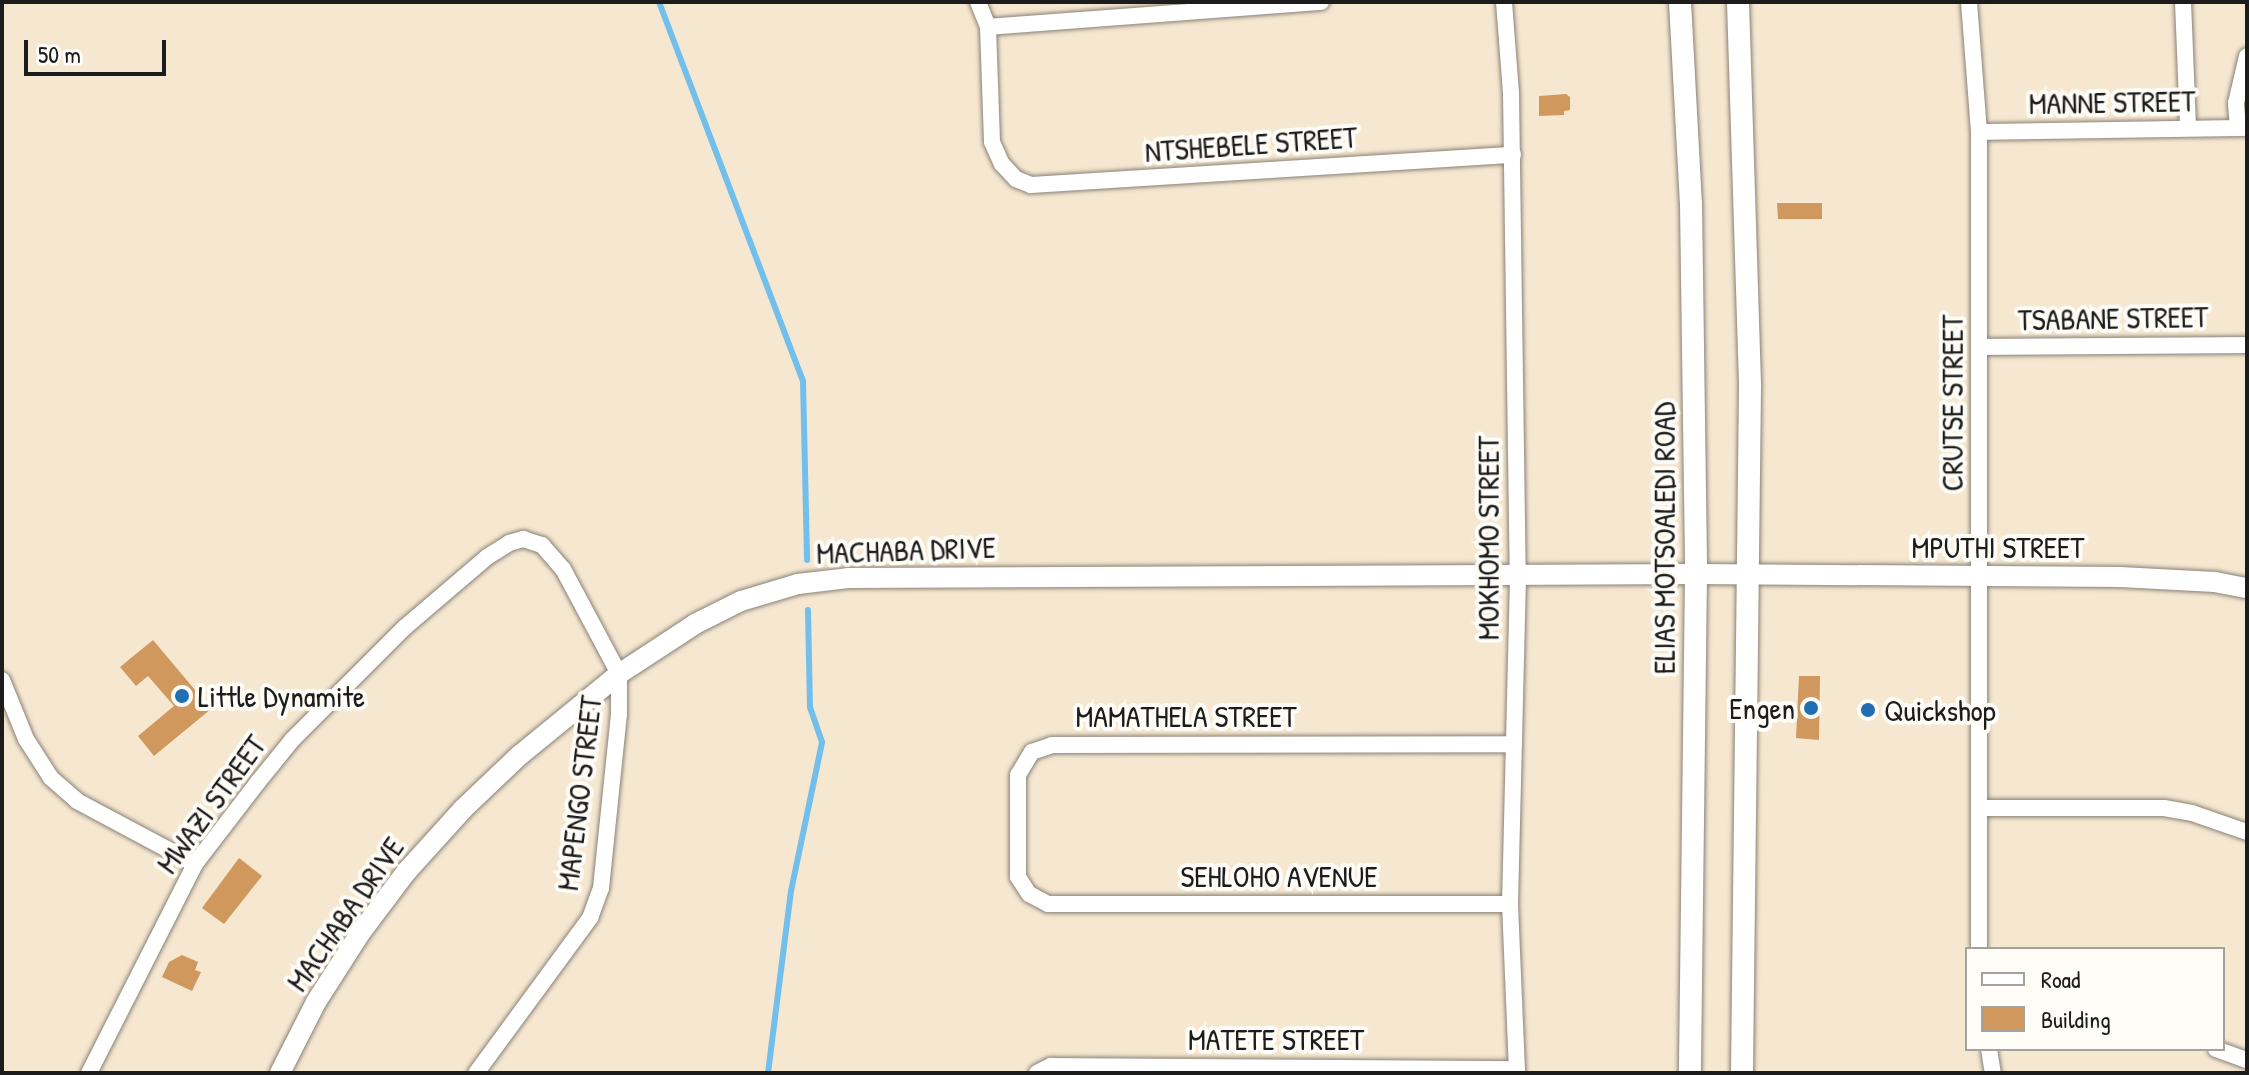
<!DOCTYPE html>
<html>
<head>
<meta charset="utf-8">
<style>
	body { margin:0 }
	#map { position:relative; width:2249px; height:1075px; overflow:hidden; background:#f6e7d1; font-family:"Patrick Hand",sans-serif }
	div>[style] { position:absolute }
	.stream>* { height:6px; margin:-3px; padding:0 3px; transform-origin:3px; border-radius:3px; background:#72bfec }
	.building>* { inset:0; background:#d0985d }
	.roads { filter:drop-shadow(0 0 2px #898276) drop-shadow(0 0 2px #898276) }
	.minor>* { height:16px; margin:-8px; padding:0 8px; transform-origin:8px; border-radius:8px; background:#fff }
	.tertiary>* { height:20px; margin:-10px; padding:0 10px; transform-origin:10px; border-radius:10px; background:#fff }
	.secondary>* { height:22px; margin:-11px; padding:0 11px; transform-origin:11px; border-radius:11px; background:#fff }
	.dots>* { width:22px; height:22px; translate:-50% -50%; box-sizing:border-box; border:4px solid #fdfcf7; border-radius:50% }
	span { translate:-50% -50%; white-space:nowrap; text-align:center; line-height:1.15; -webkit-text-stroke:8px #fdfcf7; paint-order:stroke }
	.street-label { font-size:30px; color:#1c1c1c }
	.poi-label { font-size:30px; color:#1c1c1c }
	.left { translate:0 -50%; text-align:left }
	.right { translate:-100% -50%; text-align:right }
	.frame { position:absolute; inset:0; border:4px solid #1c1c1c; pointer-events:none }
	.legend { position:absolute; left:1965px; top:947px; width:260px; height:104px; box-sizing:border-box; background:#fdfcf7; border:2px solid #a3a29f; margin:0; padding:10px 14px; list-style:none; font-size:24px; color:#1c1c1c }
	.legend li { display:flex; align-items:center; gap:16px; height:40px }
	.legend b { width:40px; border:2px solid #a3a29f }
	.scale { position:absolute; left:24px; top:40px; width:142px; height:36px; box-sizing:border-box; border:4px solid #1c1c1c; border-top:0; padding-left:10px; font-size:24px; line-height:28px; white-space:nowrap; color:#1c1c1c; -webkit-text-stroke:6px #fdfcf7; paint-order:stroke }
</style>
</head>
<body>
<div id="map">
	<div class="stream">
		<i style="left:659px;top:2px;width:405px;rotate:69.2deg"></i>
		<i style="left:803px;top:381px;width:179px;rotate:88.7deg"></i>
		<i style="left:768px;top:1073px;width:183px;rotate:-82.8deg"></i>
		<i style="left:791px;top:891px;width:152px;rotate:-78.2deg"></i>
		<i style="left:822px;top:742px;width:37px;rotate:-109deg"></i>
		<i style="left:810px;top:707px;width:97px;rotate:-91.2deg"></i>
	</div>
	<div class="building">
		<i style="clip-path:polygon(1566px 94px,1570px 97px,1570px 110px,1564px 111px,1564px 115px,1539px 116px,1539px 96px)"></i>
		<i style="clip-path:polygon(1777px 203px,1822px 203px,1822px 219px,1778px 219px)"></i>
		<i style="clip-path:polygon(153px 640px,211px 709px,154px 756px,138px 736px,174px 706px,148px 676px,136px 686px,120px 667px)"></i>
		<i style="clip-path:polygon(1799px 676px,1820px 676px,1819px 740px,1796px 738px)"></i>
		<i style="clip-path:polygon(239px 858px,262px 876px,224px 924px,202px 908px)"></i>
		<i style="clip-path:polygon(182px 955px,198px 962px,195px 970px,201px 972px,192px 991px,162px 977px,169px 962px)"></i>
	</div>
	<div class="roads">
		<div class="minor">
			<i style="left:978px;top:2px;width:27px;rotate:68deg"></i>
			<i style="left:988px;top:27px;width:115px;rotate:88deg"></i>
			<i style="left:992px;top:142px;width:24px;rotate:66deg"></i>
			<i style="left:1002px;top:164px;width:21px;rotate:47deg"></i>
			<i style="left:1016px;top:179px;width:16px;rotate:22deg"></i>
			<i style="left:1031px;top:185px;width:483px;rotate:-3.6deg"></i>
			<i style="left:1504px;top:2px;width:91px;rotate:85.6deg"></i>
			<i style="left:1511px;top:93px;width:484px;rotate:89.2deg"></i>
			<i style="left:1518px;top:577px;width:327px;rotate:91.4deg"></i>
			<i style="left:1510px;top:904px;width:169px;rotate:87.6deg"></i>
			<i style="left:1969px;top:2px;width:130px;rotate:85.6deg"></i>
			<i style="left:1979px;top:132px;width:817px;rotate:90deg"></i>
			<i style="left:2183px;top:2px;width:126px;rotate:87.7deg"></i>
			<i style="left:988px;top:27px;width:334px;rotate:-4.3deg"></i>
			<i style="left:2238px;top:127px;width:24px;rotate:-95deg"></i>
			<i style="left:2236px;top:103px;width:48px;rotate:-76.8deg"></i>
			<i style="left:1979px;top:132px;width:268px;rotate:-0.9deg"></i>
			<i style="left:1980px;top:347px;width:267px;rotate:-0.4deg"></i>
			<i style="left:2px;top:680px;width:64px;rotate:67.9deg"></i>
			<i style="left:26px;top:739px;width:46px;rotate:57.3deg"></i>
			<i style="left:51px;top:778px;width:35px;rotate:41deg"></i>
			<i style="left:77px;top:801px;width:134px;rotate:28.1deg"></i>
			<i style="left:1981px;top:808px;width:183px"></i>
			<i style="left:2164px;top:808px;width:28px;rotate:10deg"></i>
			<i style="left:2192px;top:813px;width:58px;rotate:19.1deg"></i>
			<i style="left:1510px;top:904px;width:462px;rotate:180deg"></i>
			<i style="left:1048px;top:904px;width:21px;rotate:-152deg"></i>
			<i style="left:1029px;top:894px;width:20px;rotate:-123deg"></i>
			<i style="left:1018px;top:877px;width:102px;rotate:-90deg"></i>
			<i style="left:1018px;top:775px;width:27px;rotate:-59deg"></i>
			<i style="left:1032px;top:752px;width:21px;rotate:-19deg"></i>
			<i style="left:1052px;top:745px;width:462px;rotate:-0.1deg"></i>
			<i style="left:1989px;top:1049px;width:24px;rotate:81deg"></i>
			<i style="left:2216px;top:1049px;width:33px;rotate:20deg"></i>
			<i style="left:89px;top:1073px;width:234px;rotate:-63.1deg"></i>
			<i style="left:195px;top:864px;width:103px;rotate:-52.5deg"></i>
			<i style="left:258px;top:782px;width:55px;rotate:-50.9deg"></i>
			<i style="left:293px;top:739px;width:157px;rotate:-45deg"></i>
			<i style="left:404px;top:628px;width:109px;rotate:-40.5deg"></i>
			<i style="left:487px;top:557px;width:26px;rotate:-32deg"></i>
			<i style="left:509px;top:543px;width:15px;rotate:-16deg"></i>
			<i style="left:523px;top:539px;width:20px;rotate:18deg"></i>
			<i style="left:542px;top:545px;width:32px;rotate:49deg"></i>
			<i style="left:563px;top:569px;width:119px;rotate:61.9deg"></i>
			<i style="left:619px;top:674px;width:40px;rotate:90deg"></i>
			<i style="left:619px;top:714px;width:175px;rotate:95.9deg"></i>
			<i style="left:601px;top:888px;width:32px;rotate:110deg"></i>
			<i style="left:590px;top:918px;width:192px;rotate:126.3deg"></i>
			<i style="left:1037px;top:1073px;width:16px;rotate:-27deg"></i>
			<i style="left:1051px;top:1066px;width:466px;rotate:0.4deg"></i>
		</div>
		<div class="tertiary">
			<i style="left:280px;top:1073px;width:80px;rotate:-63.1deg"></i>
			<i style="left:316px;top:1002px;width:83px;rotate:-57.3deg"></i>
			<i style="left:361px;top:932px;width:76px;rotate:-53deg"></i>
			<i style="left:407px;top:871px;width:84px;rotate:-47.9deg"></i>
			<i style="left:463px;top:809px;width:79px;rotate:-43.5deg"></i>
			<i style="left:520px;top:755px;width:128px;rotate:-39.3deg"></i>
			<i style="left:619px;top:674px;width:91px;rotate:-33.3deg"></i>
			<i style="left:695px;top:624px;width:51px;rotate:-26.6deg"></i>
			<i style="left:741px;top:601px;width:59px;rotate:-16.6deg"></i>
			<i style="left:798px;top:584px;width:50px;rotate:-6.8deg"></i>
			<i style="left:848px;top:578px;width:848px;rotate:-0.27deg"></i>
			<i style="left:1696px;top:574px;width:424px;rotate:0.4deg"></i>
			<i style="left:2120px;top:577px;width:95px;rotate:3deg"></i>
			<i style="left:2215px;top:582px;width:33px;rotate:11deg"></i>
		</div>
		<div class="secondary">
			<i style="left:1680px;top:2px;width:202px;rotate:86.9deg"></i>
			<i style="left:1691px;top:204px;width:370px;rotate:89.2deg"></i>
			<i style="left:1696px;top:574px;width:499px;rotate:90.7deg"></i>
			<i style="left:1738px;top:2px;width:385px;rotate:88.2deg"></i>
			<i style="left:1750px;top:387px;width:686px;rotate:90.67deg"></i>
		</div>
	</div>
	<div class="dots">
		<i style="left:182px;top:696px;background:#1f6fb2"></i>
		<i style="left:1811px;top:708px;background:#1f6fb2"></i>
		<i style="left:1868px;top:710px;background:#1f6fb2"></i>
	</div>
	<div class="street-label">
		<span style="left:2112px;top:102px;rotate:-1deg">MANNE STREET</span>
		<span style="left:1251px;top:144px;rotate:-4deg">NTSHEBELE STREET</span>
		<span style="left:2113px;top:318px;rotate:-1deg">TSABANE STREET</span>
		<span style="left:1952px;top:403px;rotate:-90deg">CRUTSE STREET</span>
		<span style="left:1488px;top:538px;rotate:-90deg">MOKHOMO STREET</span>
		<span style="left:1664px;top:538px;rotate:-90deg">ELIAS MOTSOALEDI ROAD</span>
		<span style="left:1998px;top:547px">MPUTHI STREET</span>
		<span style="left:906px;top:550px;rotate:-2deg">MACHABA DRIVE</span>
		<span style="left:1186px;top:716px">MAMATHELA STREET</span>
		<span style="left:579px;top:793px;rotate:-83deg">MAPENGO STREET</span>
		<span style="left:211px;top:804px;rotate:-54deg">MWAZI STREET</span>
		<span style="left:1279px;top:876px">SEHLOHO AVENUE</span>
		<span style="left:345px;top:914px;rotate:-55deg">MACHABA DRIVE</span>
		<span style="left:1276px;top:1039px">MATETE STREET</span>
	</div>
	<div class="poi-label">
		<span class="left" style="left:198px;top:696px">Little Dynamite</span>
		<span class="right" style="left:1795px;top:708px">Engen</span>
		<span class="left" style="left:1884px;top:710px">Quickshop</span>
	</div>
	<div class="frame"></div>
	<ul class="legend">
	<li><b style="height:10px;background:#fff"></b>Road</li>
	<li><b style="height:22px;background:#d0985d"></b>Building</li>
	</ul>
	<div class="scale">50 m</div>
</div>
</body>
</html>
